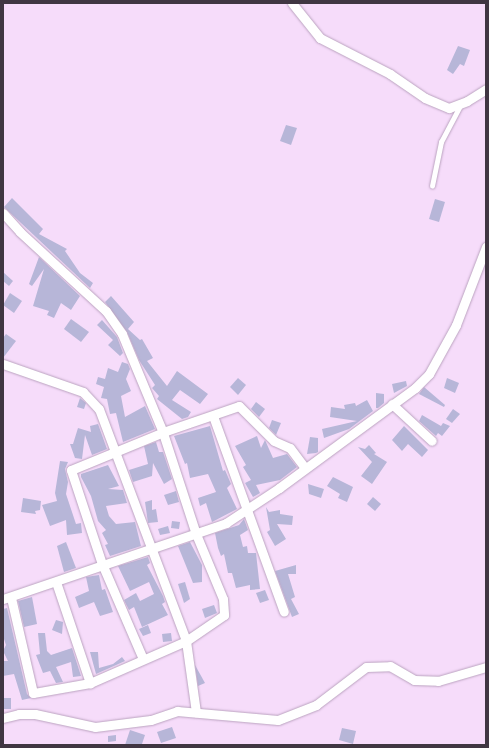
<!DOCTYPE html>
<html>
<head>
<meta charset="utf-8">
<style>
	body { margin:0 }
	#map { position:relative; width:489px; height:748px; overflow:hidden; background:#f6dcfa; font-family:"Crimson Pro",serif }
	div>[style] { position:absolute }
	.building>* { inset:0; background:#b7b6d8 }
	.roads { filter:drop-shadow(0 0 1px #bba3c0) drop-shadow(0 0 1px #bba3c0) }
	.lane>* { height:4.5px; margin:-2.25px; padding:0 2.25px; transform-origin:2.25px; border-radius:2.25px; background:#fff }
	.street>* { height:9px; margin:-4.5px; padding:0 4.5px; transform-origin:4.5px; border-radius:4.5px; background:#fff }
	span { translate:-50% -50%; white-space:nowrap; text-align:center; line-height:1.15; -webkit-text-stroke:3px #f6dcfa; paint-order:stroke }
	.frame { position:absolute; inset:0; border:4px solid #403642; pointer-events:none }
</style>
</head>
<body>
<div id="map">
	<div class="building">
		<i style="clip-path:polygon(458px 46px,470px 50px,464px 66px,460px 64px,453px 74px,447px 70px)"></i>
		<i style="clip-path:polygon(286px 125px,297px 128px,291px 145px,280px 141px)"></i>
		<i style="clip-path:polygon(12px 198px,43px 229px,39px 234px,67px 249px,65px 251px,80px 273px,93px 283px,90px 288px,4px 207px)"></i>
		<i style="clip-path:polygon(435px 199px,445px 202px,439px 222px,429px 219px)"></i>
		<i style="clip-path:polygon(39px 257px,80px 296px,71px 310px,61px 303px,54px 318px,47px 315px,49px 311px,33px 306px,44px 269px,32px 286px,29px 284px)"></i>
		<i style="clip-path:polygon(3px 272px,13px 281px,9px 286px,3px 281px)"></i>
		<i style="clip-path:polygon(10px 293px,22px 301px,14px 313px,3px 305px)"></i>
		<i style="clip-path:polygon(111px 296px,134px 322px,128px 329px,140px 340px,142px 339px,153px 358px,147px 361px,167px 386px,177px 371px,208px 394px,200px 404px,180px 390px,172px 400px,191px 412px,188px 417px,182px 419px,157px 399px,159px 396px,152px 388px,155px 385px,139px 360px,127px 332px,105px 302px)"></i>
		<i style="clip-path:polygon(71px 319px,89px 332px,81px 342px,64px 329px)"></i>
		<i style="clip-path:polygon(102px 320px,117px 337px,123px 353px,120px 356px,108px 345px,113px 340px,97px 325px)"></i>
		<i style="clip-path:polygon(6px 334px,16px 341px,3px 358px,3px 338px)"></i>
		<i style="clip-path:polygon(122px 362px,128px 364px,130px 369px,126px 379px,131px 391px,121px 396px,125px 417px,145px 406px,155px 429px,123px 442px,116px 413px,110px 414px,107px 399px,101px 398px,104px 387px,96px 384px,98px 377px,105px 379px,108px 368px,118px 372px)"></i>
		<i style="clip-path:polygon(238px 378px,246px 385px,238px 395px,230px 387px)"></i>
		<i style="clip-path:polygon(447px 378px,459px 383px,455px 393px,444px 388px)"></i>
		<i style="clip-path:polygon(406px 381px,407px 386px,394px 393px,392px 384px)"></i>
		<i style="clip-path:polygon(424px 387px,445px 405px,444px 407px,419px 394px)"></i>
		<i style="clip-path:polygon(376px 393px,384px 394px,384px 403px,378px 408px,376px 408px)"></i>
		<i style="clip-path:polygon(80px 398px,86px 403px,84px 409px,77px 407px)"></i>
		<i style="clip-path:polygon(367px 400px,373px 411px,349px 429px,324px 438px,322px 429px,357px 421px,330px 417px,331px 407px,345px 409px,344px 405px,355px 403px,356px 406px)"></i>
		<i style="clip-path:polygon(256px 402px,265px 409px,259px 417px,251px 409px)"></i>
		<i style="clip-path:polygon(453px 409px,460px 414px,452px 423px,446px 419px)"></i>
		<i style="clip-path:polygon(422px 415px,441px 426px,443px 423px,450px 426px,442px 436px,438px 433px,436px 436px,419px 421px)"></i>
		<i style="clip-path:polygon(272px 420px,281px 423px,276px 435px,269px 428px)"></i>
		<i style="clip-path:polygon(98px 424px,107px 449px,92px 455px,85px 435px,82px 459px,75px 458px,70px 444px,73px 444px,78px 428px,91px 432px,90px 426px)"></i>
		<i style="clip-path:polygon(210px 426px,223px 471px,225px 470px,231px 484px,227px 488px,237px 509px,212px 522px,206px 503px,200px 506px,198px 498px,216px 492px,208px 474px,190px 478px,187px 463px,185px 464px,174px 436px)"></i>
		<i style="clip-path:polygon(404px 426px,428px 450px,422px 457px,408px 444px,402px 451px,392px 440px)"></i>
		<i style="clip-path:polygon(257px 436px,261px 448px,265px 440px,273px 458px,287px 454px,297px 467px,280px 480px,256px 485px,260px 493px,253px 497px,245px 483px,251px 480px,243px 467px,246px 465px,235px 446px)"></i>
		<i style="clip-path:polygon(310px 437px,318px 438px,318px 452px,316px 453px,307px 454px)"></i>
		<i style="clip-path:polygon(156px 442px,159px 452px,163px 452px,172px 479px,164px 484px,153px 463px,152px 476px,133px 482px,129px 470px,148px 464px,144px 446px)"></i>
		<i style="clip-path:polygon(369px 445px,376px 453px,374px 454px,387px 462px,372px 484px,361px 476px,372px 462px,358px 447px,365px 449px)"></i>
		<i style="clip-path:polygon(60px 461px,68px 462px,65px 469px,68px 482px,66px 494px,76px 524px,81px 523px,82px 533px,67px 535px,66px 520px,50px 526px,42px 505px,57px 501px,55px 493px)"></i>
		<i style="clip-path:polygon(108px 465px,119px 486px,108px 489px,123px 490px,127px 503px,106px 506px,109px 516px,116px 524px,135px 522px,141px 546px,110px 556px,105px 545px,108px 544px,102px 533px,106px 530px,98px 521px,91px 496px,81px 477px,81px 474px)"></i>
		<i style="clip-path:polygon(333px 477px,353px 487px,347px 502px,338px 498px,340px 494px,327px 486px)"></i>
		<i style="clip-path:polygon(308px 484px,324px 489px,321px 498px,309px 494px)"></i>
		<i style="clip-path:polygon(176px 491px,179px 502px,168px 505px,164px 495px)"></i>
		<i style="clip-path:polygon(373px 497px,381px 504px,375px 511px,367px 504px)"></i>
		<i style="clip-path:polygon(23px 498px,41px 501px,40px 510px,35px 511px,36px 514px,21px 512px)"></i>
		<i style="clip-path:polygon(152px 500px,152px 510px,156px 509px,158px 522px,148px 523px,145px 502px)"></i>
		<i style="clip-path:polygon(266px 507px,269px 512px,280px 510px,280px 514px,293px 516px,292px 525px,277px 524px,286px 539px,275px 546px,267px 532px,270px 530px)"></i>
		<i style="clip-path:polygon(244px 519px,248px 530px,240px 535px,243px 547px,247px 546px,248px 553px,256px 553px,260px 589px,250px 590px,250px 585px,236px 588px,232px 573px,228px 573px,224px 554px,221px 556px,218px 548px,215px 533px,239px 525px)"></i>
		<i style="clip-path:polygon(172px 521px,180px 522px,179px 529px,171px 528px)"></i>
		<i style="clip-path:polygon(168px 526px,170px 533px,160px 535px,158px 529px)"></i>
		<i style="clip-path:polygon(66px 542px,76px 568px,64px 572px,57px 546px)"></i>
		<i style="clip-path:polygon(190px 542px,202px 565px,202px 582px,193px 583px,178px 546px)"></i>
		<i style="clip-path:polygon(148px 557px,150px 563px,147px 565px,163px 596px,165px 602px,162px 604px,168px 615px,142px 627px,134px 607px,129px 610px,124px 600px,136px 593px,140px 601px,154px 594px,149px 582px,130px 591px,118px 566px)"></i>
		<i style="clip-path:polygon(296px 565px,296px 574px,288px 574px,295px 597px,291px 599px,299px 614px,292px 617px,275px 571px)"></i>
		<i style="clip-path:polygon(99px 575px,102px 590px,105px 589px,113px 612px,100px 616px,94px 602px,79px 608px,75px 597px,89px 591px,86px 577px)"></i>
		<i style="clip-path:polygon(185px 582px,190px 599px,184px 603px,178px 584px)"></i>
		<i style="clip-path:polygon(265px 590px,269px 600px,260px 603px,256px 593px)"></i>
		<i style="clip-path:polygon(32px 597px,37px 624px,24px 627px,18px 601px)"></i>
		<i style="clip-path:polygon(214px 605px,217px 613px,205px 618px,202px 609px)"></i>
		<i style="clip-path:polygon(7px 608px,27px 694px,31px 698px,22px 700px,14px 674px,3px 676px,3px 661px,8px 661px,3px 651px,6px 645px,3px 636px,3px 609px)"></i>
		<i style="clip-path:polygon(56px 620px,63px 622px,62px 634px,52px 630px)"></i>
		<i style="clip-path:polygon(148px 625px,151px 633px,143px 636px,139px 629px)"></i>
		<i style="clip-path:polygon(38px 633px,45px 633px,47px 651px,51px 655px,72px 648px,81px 676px,73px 677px,71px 662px,56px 667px,63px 682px,56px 683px,50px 671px,43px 673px,36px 655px,40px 654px)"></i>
		<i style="clip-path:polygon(171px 633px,172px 641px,163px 642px,162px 634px)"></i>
		<i style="clip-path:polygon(90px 652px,98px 652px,99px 668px,113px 664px,122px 657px,125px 661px,96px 674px)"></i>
		<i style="clip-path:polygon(195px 665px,205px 683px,198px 686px)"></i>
		<i style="clip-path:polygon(3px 698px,11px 698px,11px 709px,3px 709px)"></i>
		<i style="clip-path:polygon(172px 727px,176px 738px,161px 743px,157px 732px)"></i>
		<i style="clip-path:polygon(342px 728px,356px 731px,353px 744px,339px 740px)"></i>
		<i style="clip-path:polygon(130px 730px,145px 735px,142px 744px,125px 745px)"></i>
		<i style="clip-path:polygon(116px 735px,116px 741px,108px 742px,108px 736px)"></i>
	</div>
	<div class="roads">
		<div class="lane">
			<i style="left:432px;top:186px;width:45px;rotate:-78.4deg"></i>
			<i style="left:441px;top:142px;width:43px;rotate:-62.2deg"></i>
		</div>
		<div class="street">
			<i style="left:292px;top:3px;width:45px;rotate:51.3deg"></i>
			<i style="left:320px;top:38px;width:79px;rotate:27.2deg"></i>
			<i style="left:390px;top:74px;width:42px;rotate:34.4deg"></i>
			<i style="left:425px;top:98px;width:26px;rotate:23deg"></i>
			<i style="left:449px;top:108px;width:19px;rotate:-21deg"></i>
			<i style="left:467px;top:101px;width:22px;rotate:-32deg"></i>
			<i style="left:3px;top:213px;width:25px;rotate:48deg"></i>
			<i style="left:20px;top:232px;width:117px;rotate:42.6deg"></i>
			<i style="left:106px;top:311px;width:28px;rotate:55deg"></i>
			<i style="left:122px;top:334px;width:104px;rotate:67.4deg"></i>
			<i style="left:162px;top:430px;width:109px;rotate:71.9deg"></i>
			<i style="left:196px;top:534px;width:70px;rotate:67.4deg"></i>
			<i style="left:223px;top:599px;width:16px;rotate:86deg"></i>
			<i style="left:224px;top:615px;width:46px;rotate:145.6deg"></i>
			<i style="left:186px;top:641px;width:105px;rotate:156.4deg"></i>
			<i style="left:90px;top:683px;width:58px;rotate:170deg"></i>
			<i style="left:33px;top:693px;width:98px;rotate:-103deg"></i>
			<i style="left:3px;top:364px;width:85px;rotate:19.3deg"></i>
			<i style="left:83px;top:392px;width:23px;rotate:47deg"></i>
			<i style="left:99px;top:409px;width:248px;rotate:69.4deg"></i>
			<i style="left:186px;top:641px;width:72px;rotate:82deg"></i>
			<i style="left:392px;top:404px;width:54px;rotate:42.8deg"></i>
			<i style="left:213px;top:416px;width:208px;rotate:70.1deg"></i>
			<i style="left:56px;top:582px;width:107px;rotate:71.4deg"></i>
			<i style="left:3px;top:599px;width:236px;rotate:-18.8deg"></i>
			<i style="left:226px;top:523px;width:64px;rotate:-33.4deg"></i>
			<i style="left:279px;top:488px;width:169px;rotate:-36.3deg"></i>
			<i style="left:415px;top:388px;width:20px;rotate:-45deg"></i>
			<i style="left:429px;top:374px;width:56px;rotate:-61.1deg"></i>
			<i style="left:456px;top:325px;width:84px;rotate:-69deg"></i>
			<i style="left:143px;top:659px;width:103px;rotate:-113.3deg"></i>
			<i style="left:102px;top:564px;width:99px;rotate:-108.3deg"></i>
			<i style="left:71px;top:470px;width:103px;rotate:-22.3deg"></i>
			<i style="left:166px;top:431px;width:77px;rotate:-18.9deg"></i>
			<i style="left:239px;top:406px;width:49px;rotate:45deg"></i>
			<i style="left:274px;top:441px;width:17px;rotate:24deg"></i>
			<i style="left:290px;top:448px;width:25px;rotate:53deg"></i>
			<i style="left:3px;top:718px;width:16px;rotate:-14deg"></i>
			<i style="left:19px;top:714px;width:16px"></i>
			<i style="left:35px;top:714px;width:61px;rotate:12.2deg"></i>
			<i style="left:95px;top:727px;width:56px;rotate:-7.1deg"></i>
			<i style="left:151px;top:720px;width:28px;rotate:-19deg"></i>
			<i style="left:177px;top:711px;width:101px;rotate:5.1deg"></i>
			<i style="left:278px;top:720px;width:41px;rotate:-21.5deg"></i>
			<i style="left:316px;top:705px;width:63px;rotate:-37.2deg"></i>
			<i style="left:366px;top:667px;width:24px;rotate:-2deg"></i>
			<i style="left:390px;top:666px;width:28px;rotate:30deg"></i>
			<i style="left:414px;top:680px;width:24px;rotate:2deg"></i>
			<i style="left:438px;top:681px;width:50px;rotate:-16.3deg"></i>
		</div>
	</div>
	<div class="frame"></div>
</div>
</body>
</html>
